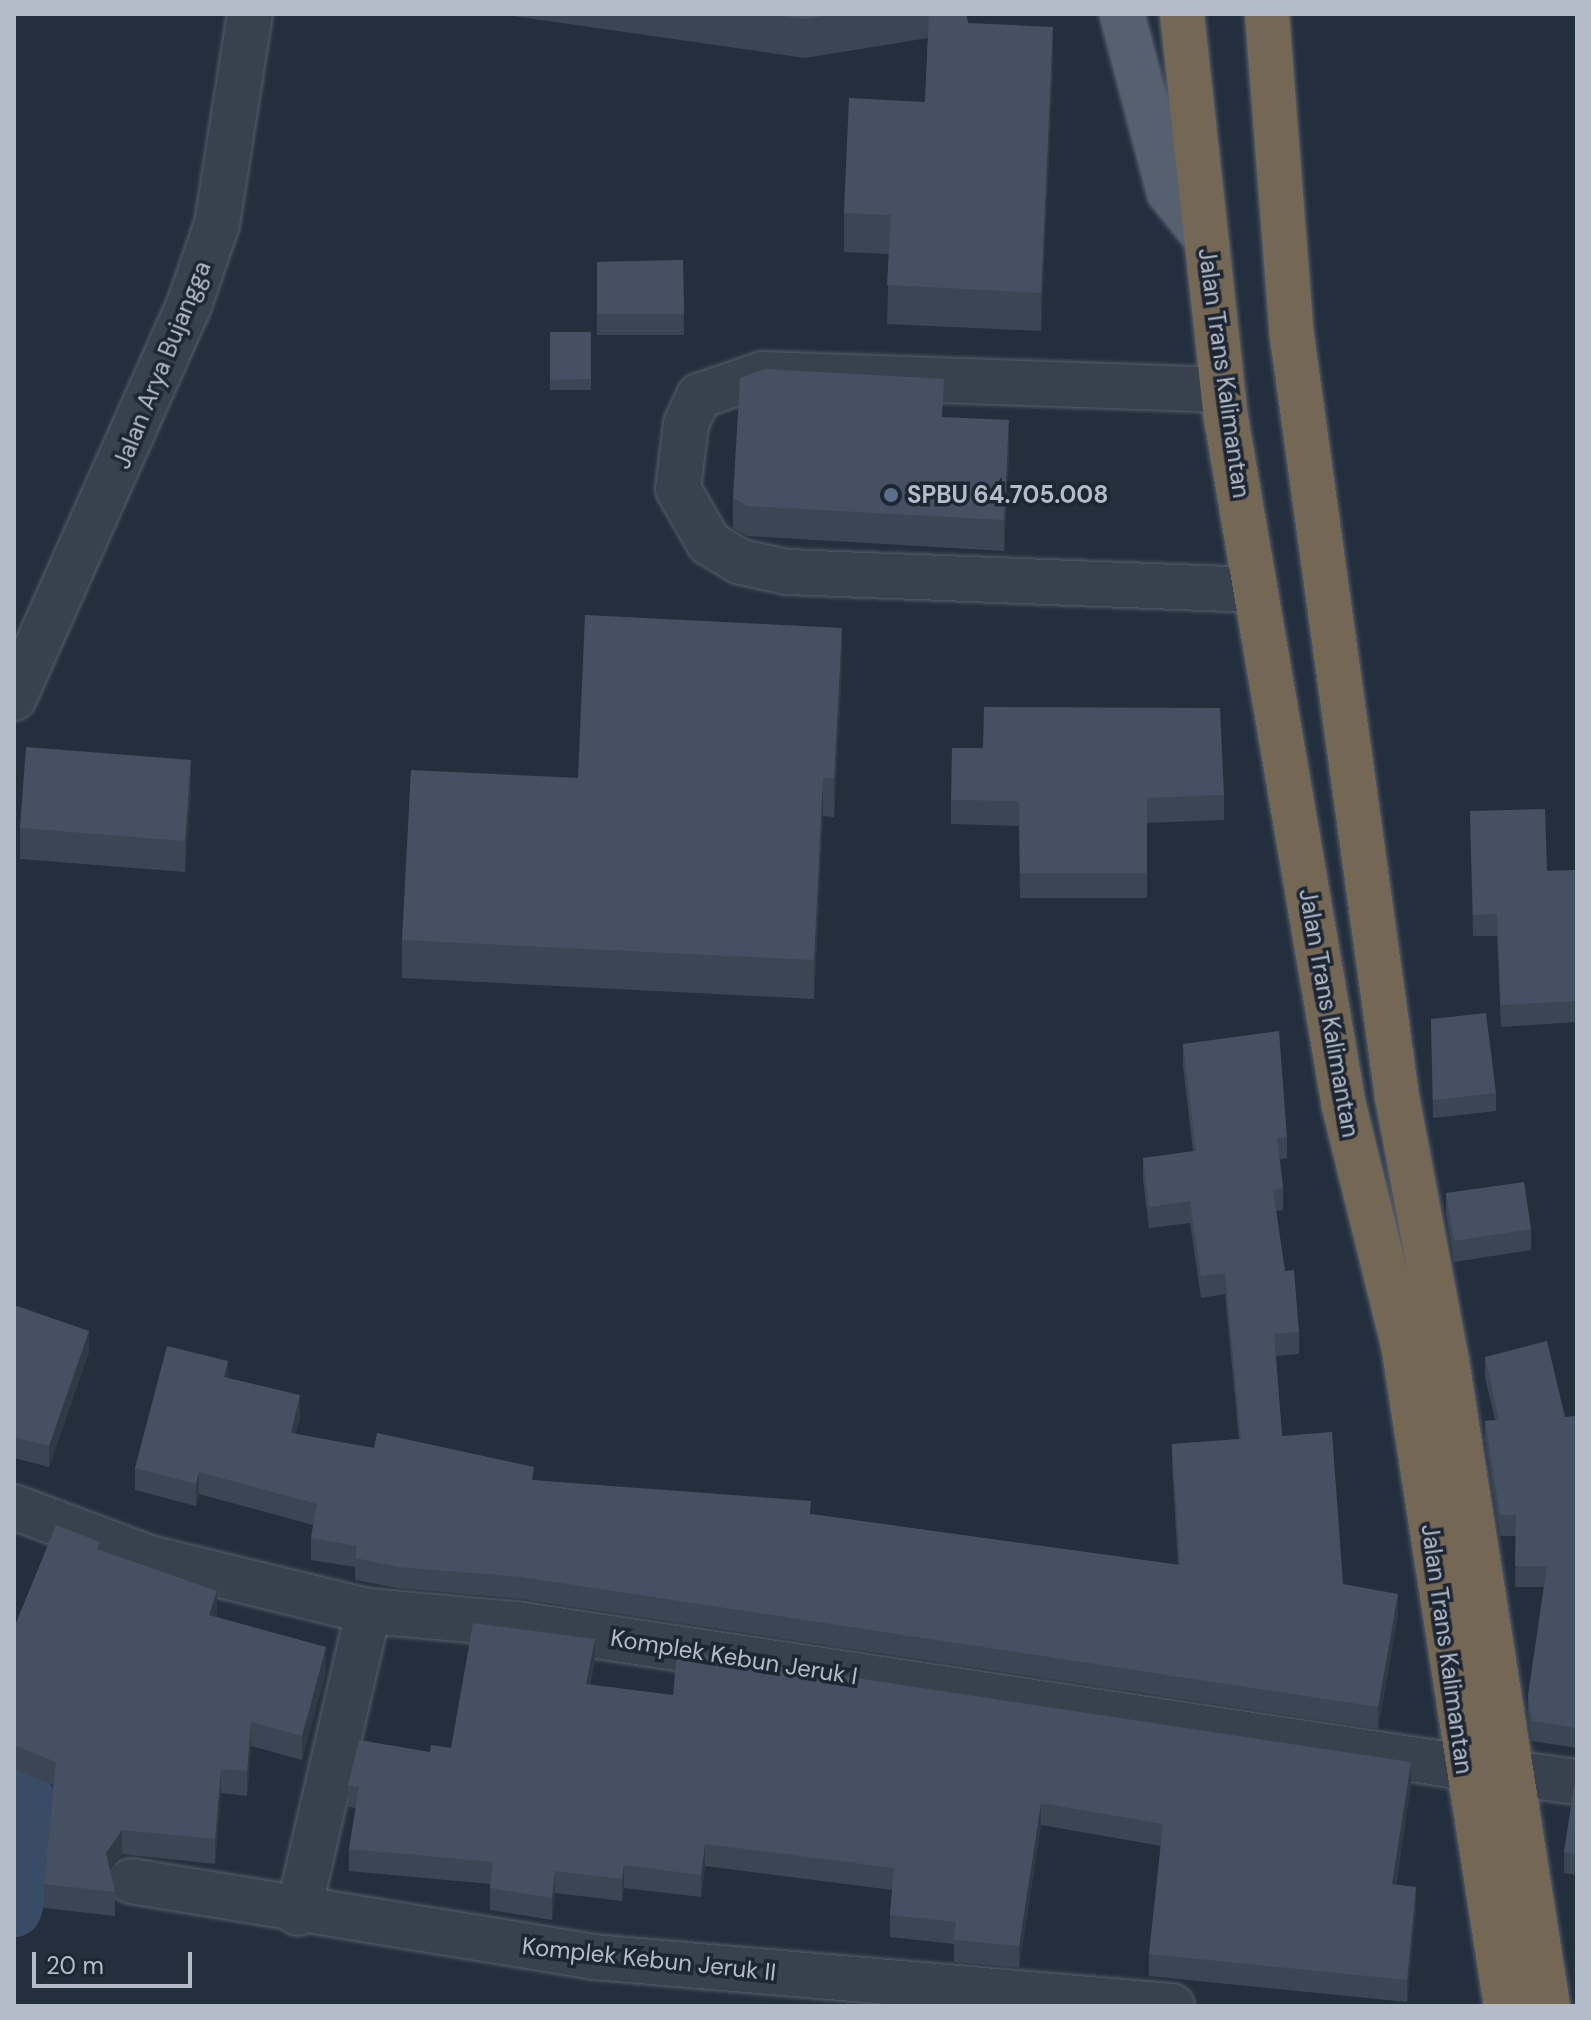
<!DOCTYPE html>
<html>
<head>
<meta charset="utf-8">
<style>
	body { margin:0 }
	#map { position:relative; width:1591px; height:2020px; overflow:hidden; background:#242f3e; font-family:"DM Sans",sans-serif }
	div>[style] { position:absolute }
	.canal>* { height:56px; margin:-28px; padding:0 28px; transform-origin:28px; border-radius:28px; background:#394c67 }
	.roads { filter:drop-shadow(0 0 2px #565f6c) drop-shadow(0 0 2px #565f6c) }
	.minor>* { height:44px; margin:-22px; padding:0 22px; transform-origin:22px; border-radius:22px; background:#38414e }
	.major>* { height:44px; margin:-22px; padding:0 22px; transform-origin:22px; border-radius:22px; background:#56606e }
	.highway>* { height:44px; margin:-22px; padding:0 22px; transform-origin:22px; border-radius:22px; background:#746855 }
	.wall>* { inset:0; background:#3b4654 }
	.shaded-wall>* { inset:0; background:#303945 }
	.building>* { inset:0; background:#455162 }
	.dots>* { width:22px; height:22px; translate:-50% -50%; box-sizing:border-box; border:4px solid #1d2633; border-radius:50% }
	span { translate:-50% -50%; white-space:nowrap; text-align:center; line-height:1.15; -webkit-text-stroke:7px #1d2633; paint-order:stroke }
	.street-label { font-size:24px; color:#b4bcc9 }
	.poi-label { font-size:24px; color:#b4bcc9; font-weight:700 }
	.left { translate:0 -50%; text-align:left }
	.frame { position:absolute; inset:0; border:16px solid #b4bcc9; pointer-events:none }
	.scale { position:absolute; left:32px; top:1952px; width:160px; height:36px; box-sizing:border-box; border:4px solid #b4bcc9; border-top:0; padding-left:10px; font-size:24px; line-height:28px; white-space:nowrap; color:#b4bcc9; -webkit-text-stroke:6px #1d2633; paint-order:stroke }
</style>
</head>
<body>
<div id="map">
	<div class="canal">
		<i style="left:14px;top:1780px;width:48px;rotate:57deg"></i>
		<i style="left:40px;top:1820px;width:93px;rotate:106.3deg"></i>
	</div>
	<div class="roads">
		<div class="minor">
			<i style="left:1223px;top:390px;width:460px;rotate:-178deg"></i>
			<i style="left:763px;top:374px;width:68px;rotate:161deg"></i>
			<i style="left:699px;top:396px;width:31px;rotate:115deg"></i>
			<i style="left:686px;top:424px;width:65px;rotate:97deg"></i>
			<i style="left:678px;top:489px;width:62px;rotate:60.1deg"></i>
			<i style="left:709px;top:543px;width:37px;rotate:31deg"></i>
			<i style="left:741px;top:562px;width:47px;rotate:12.3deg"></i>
			<i style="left:787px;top:572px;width:469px;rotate:2.2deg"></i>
			<i style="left:14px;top:698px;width:427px;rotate:-66deg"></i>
			<i style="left:188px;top:308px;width:89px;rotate:-71deg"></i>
			<i style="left:217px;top:224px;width:213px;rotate:-81.1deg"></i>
			<i style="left:14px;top:1507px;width:145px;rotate:20.6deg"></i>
			<i style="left:150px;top:1558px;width:224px;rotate:13.7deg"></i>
			<i style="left:368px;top:1611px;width:150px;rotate:5deg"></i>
			<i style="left:517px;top:1624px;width:958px;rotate:8.59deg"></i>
			<i style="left:1511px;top:1773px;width:67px;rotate:7.8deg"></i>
			<i style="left:131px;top:1881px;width:468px;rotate:9.3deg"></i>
			<i style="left:593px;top:1957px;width:581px;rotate:4.84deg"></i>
			<i style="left:298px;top:1913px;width:310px;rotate:-76.9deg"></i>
		</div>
		<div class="major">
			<i style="left:1122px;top:14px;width:184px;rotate:75.2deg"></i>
			<i style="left:1169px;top:192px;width:59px;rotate:51.2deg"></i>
		</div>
		<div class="highway">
			<i style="left:1182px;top:14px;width:406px;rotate:83.8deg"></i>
			<i style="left:1226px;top:418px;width:698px;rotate:80.27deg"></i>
			<i style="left:1344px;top:1106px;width:245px;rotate:76.1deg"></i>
			<i style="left:1403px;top:1344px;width:670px;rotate:81.16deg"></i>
			<i style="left:1267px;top:14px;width:323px;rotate:85.6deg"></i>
			<i style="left:1292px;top:336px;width:768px;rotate:82.14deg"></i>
			<i style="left:1397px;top:1097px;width:269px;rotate:79.3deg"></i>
			<i style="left:1447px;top:1361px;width:653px;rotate:81.1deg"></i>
		</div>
	</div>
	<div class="wall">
		<i style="clip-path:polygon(500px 14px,966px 14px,968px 23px,1053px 66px,1041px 331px,887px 324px,889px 254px,844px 252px,844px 213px,925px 102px,928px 38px,805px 58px)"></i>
		<i style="clip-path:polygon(683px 260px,684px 335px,597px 335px,597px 262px)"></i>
		<i style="clip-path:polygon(550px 332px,591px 332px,591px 390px,550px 390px)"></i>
		<i style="clip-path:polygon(943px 417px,1009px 451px,1004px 551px,747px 536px,733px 528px,733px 498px)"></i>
		<i style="clip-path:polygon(842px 666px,834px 817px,823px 816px,814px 999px,402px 978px,402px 940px,578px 778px)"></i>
		<i style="clip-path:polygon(191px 791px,185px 872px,20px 859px,20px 828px)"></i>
		<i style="clip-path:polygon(1224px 795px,1224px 820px,1147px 823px,1147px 898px,1020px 898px,1019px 826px,951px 824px,951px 800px)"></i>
		<i style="clip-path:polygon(1470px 811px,1547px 871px,1577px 870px,1577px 1022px,1501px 1027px,1497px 936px,1473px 936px)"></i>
		<i style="clip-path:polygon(1431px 1019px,1496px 1093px,1496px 1111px,1433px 1118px)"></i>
		<i style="clip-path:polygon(1183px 1044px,1287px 1137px,1287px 1158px,1280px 1159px,1283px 1188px,1283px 1210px,1276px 1211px,1285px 1271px,1299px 1332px,1299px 1354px,1276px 1356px,1282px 1436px,1343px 1584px,1398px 1615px,1378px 1729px,521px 1599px,398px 1588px,355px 1580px,355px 1567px,311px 1560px,311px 1538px,313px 1525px,199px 1494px,196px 1506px,135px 1490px,135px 1468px,228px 1378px,300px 1417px,295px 1434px,534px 1480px,811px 1514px,1178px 1565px,1172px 1465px,1172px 1444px,1239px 1439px,1225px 1294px,1201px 1298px,1190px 1223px,1149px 1228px,1143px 1180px,1143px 1158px,1193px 1151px,1183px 1066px)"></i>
		<i style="clip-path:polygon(1446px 1193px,1531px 1229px,1531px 1250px,1454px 1262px,1446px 1214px)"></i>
		<i style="clip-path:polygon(14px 1305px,89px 1352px,49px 1467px,14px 1458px)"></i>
		<i style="clip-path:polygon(1485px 1357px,1565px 1417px,1577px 1416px,1577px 1748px,1532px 1741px,1528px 1717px,1528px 1696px,1544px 1587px,1515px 1587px,1516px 1536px,1500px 1536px,1485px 1441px,1485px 1421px,1495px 1420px,1485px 1377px)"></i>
		<i style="clip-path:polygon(100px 1550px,217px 1616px,217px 1617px,326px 1671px,302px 1760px,251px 1746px,247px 1796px,221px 1793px,215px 1864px,122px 1854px,110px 1871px,115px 1892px,115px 1916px,44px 1908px,44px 1884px,53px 1785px,14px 1769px,14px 1628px)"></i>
		<i style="clip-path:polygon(595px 1661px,590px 1685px,1411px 1784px,1396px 1885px,1416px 1909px,1407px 2002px,1149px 1976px,1149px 1954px,1161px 1846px,1041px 1825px,1019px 1968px,954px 1962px,954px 1944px,890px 1937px,890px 1915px,892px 1890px,705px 1866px,701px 1897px,624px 1888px,622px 1901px,555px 1893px,552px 1920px,490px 1910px,490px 1884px,349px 1871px,349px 1849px,356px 1808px,348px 1807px,348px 1785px,430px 1752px,451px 1748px)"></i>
		<i style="clip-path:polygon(1577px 1785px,1577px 1875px,1564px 1873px,1564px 1852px)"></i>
	</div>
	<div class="shaded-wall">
		<i style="clip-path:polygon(1053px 27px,1053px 66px,1041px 331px,1041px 293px)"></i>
		<i style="clip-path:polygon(1009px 420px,1009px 451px,1004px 551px,1004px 520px)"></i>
		<i style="clip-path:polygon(842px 628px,842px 666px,834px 817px,834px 778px)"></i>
		<i style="clip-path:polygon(191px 760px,191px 791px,185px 872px,185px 841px)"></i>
		<i style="clip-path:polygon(823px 778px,823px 816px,814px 999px,814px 960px)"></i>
		<i style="clip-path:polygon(16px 951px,16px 972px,14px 977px,14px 955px)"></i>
		<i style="clip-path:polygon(89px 1331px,89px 1352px,49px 1467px,49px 1446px)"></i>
		<i style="clip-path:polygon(228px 1361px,228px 1383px,224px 1377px)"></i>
		<i style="clip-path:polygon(300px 1395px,300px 1417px,291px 1455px,291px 1433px)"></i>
		<i style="clip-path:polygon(199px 1472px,199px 1494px,196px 1506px,196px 1484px)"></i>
		<i style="clip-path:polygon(217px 1591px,217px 1616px,209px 1639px,209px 1615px)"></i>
		<i style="clip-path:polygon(1398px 1594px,1398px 1615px,1378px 1729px,1378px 1707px)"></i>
		<i style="clip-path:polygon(595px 1639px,595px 1661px,586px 1706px,586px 1684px)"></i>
		<i style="clip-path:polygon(326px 1647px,326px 1671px,302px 1760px,302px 1736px)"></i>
		<i style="clip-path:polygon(251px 1722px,251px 1746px,247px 1796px,247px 1771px)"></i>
		<i style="clip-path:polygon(1411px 1762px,1411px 1784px,1392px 1906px,1392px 1884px)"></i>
		<i style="clip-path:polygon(221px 1769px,221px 1793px,215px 1864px,215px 1839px)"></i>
		<i style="clip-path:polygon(1041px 1803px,1041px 1825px,1019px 1968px,1019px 1946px)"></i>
		<i style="clip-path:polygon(122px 1830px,122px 1854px,106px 1878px,106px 1853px)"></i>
		<i style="clip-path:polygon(705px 1844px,705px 1866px,701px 1897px,701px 1875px)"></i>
		<i style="clip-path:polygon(624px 1865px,624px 1888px,622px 1901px,622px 1879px)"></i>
		<i style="clip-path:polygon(555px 1871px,555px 1893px,552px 1920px,552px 1898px)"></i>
		<i style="clip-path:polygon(1416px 1887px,1416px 1909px,1407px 2002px,1407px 1980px)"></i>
	</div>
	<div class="building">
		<i style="clip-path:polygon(769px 14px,836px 14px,805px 19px)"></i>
		<i style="clip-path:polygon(929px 14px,966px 14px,968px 23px,1053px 27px,1041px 293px,887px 285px,891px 215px,844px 213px,849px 98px,925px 102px)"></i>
		<i style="clip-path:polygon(683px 260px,684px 314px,597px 314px,597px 262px)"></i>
		<i style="clip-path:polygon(550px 332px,591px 332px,591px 379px,550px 380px)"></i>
		<i style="clip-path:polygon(765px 369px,944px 379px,942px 417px,1009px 420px,1004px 520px,747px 506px,733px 498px,740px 378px)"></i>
		<i style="clip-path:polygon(585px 615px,842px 628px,834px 778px,823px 778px,814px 960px,402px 940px,411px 770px,578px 778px)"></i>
		<i style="clip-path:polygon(984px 707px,1220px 708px,1224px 795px,1147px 798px,1147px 873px,1020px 873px,1019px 801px,951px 800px,952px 748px,983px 748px)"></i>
		<i style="clip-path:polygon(26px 747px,191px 760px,185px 841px,20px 828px)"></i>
		<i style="clip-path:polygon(1545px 809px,1547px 871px,1577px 870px,1577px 1001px,1501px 1005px,1497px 914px,1473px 915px,1470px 811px)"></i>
		<i style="clip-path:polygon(1486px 1013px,1496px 1093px,1433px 1100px,1431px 1019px)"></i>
		<i style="clip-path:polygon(1279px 1031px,1287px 1137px,1277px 1138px,1283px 1188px,1273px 1190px,1285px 1271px,1294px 1270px,1299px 1332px,1274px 1334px,1282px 1436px,1332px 1432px,1343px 1584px,1398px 1594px,1378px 1707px,521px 1577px,398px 1567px,355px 1558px,357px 1546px,311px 1538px,317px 1504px,199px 1472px,196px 1484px,135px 1468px,167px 1346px,228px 1361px,224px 1377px,300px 1395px,291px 1433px,374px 1448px,377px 1433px,534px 1467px,532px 1480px,811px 1501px,810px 1514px,1180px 1565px,1172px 1444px,1241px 1439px,1225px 1273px,1201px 1276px,1190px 1201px,1149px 1207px,1143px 1158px,1196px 1151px,1183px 1044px)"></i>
		<i style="clip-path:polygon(1524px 1182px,1531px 1229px,1454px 1241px,1446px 1193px)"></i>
		<i style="clip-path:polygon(14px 1305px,89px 1331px,49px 1446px,14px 1437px)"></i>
		<i style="clip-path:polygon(1547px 1341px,1565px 1417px,1577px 1416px,1577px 1728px,1532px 1721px,1528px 1696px,1547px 1566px,1515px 1566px,1516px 1515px,1500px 1515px,1485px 1421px,1499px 1420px,1485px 1357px)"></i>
		<i style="clip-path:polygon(56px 1525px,100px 1542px,97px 1549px,217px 1591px,209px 1615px,326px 1647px,302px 1736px,251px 1722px,247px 1771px,221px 1769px,215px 1839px,122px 1830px,106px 1853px,115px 1892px,44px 1884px,56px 1762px,14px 1745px,14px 1628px)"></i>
		<i style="clip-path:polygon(473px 1623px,595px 1639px,586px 1684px,673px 1695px,677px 1651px,1411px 1762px,1392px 1884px,1416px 1887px,1407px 1980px,1149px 1954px,1163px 1824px,1041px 1803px,1019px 1946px,954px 1940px,956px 1922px,890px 1915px,894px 1868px,705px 1844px,701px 1875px,624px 1865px,622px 1879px,555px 1871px,552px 1898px,490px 1888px,493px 1862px,349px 1849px,359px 1787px,348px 1785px,359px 1740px,430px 1752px,431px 1745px,451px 1748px)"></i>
		<i style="clip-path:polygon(1577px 1785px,1577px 1855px,1564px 1852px,1574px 1786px)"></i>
	</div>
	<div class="dots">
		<i style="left:891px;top:495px;background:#5c6f8a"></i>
	</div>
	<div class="street-label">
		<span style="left:162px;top:365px;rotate:-68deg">Jalan Arya Bujangga</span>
		<span style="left:1224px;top:373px;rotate:82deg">Jalan Trans Kalimantan</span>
		<span style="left:1329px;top:1013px;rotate:80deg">Jalan Trans Kalimantan</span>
		<span style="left:1447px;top:1649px;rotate:82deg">Jalan Trans Kalimantan</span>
		<span style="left:734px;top:1657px;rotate:9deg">Komplek Kebun Jeruk I</span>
		<span style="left:649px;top:1959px;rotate:6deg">Komplek Kebun Jeruk II</span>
	</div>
	<div class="poi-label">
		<span class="left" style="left:907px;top:495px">SPBU 64.705.008</span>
	</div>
	<div class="frame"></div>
	<div class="scale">20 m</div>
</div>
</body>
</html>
